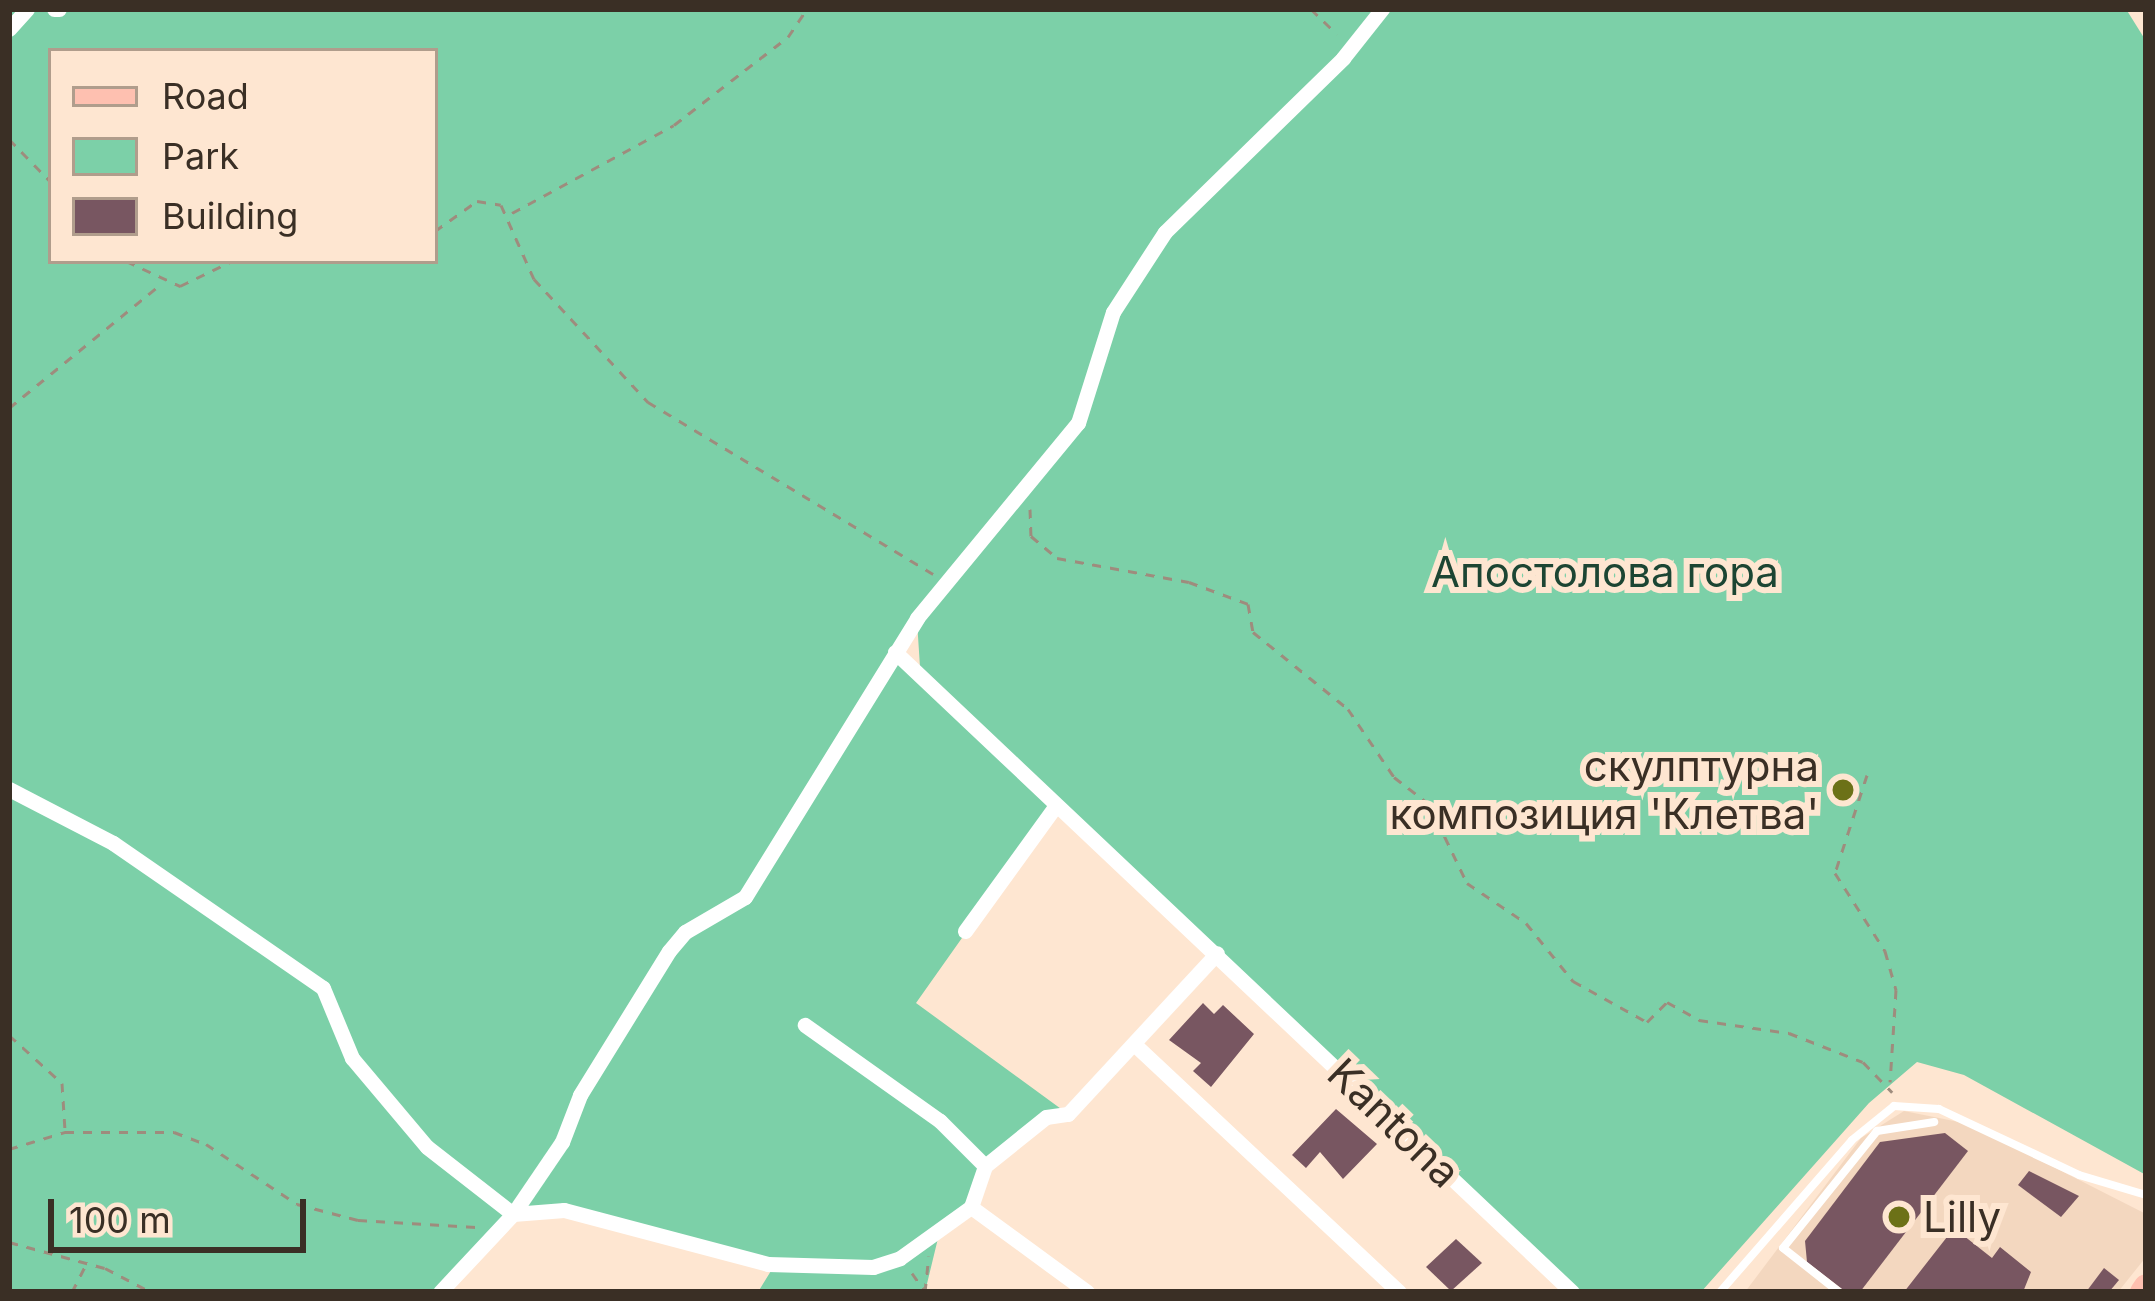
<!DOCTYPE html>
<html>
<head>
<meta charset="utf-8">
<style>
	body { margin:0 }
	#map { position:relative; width:2155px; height:1301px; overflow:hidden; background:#fee6d1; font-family:Inter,sans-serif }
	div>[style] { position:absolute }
	.built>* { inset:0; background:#f3d7bf }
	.green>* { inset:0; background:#7cd0a8 }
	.building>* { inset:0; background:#785661 }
	.path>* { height:3px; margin-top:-1.5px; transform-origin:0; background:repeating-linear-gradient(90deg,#9e8c7d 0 9px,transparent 0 18px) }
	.lane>* { height:8px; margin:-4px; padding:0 4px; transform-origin:4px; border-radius:4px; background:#fff }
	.street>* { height:15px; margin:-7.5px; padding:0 7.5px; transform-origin:7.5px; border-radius:7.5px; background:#fff }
	.primary>* { height:24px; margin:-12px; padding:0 12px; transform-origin:12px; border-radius:12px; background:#fec0b0 }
	.dots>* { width:33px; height:33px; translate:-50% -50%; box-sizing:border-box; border:6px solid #fee6d1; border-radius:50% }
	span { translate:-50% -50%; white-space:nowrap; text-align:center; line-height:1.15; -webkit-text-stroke:12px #fee6d1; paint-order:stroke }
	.park-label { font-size:42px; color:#1c4533 }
	.poi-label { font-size:42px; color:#3a2f25 }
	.right { translate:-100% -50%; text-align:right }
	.left { translate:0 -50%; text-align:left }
	.street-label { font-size:42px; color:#3a2f25 }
	.frame { position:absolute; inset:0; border:12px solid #3a2f25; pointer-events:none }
	.legend { position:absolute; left:48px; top:48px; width:390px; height:216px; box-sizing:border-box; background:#fee6d1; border:3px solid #b09d8c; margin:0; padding:15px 21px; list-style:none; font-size:36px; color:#3a2f25 }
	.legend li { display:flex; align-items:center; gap:24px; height:60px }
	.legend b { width:60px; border:3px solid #b09d8c }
	.scale { position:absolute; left:48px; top:1199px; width:258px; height:54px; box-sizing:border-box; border:6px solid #3a2f25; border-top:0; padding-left:15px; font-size:36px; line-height:42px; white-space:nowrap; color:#3a2f25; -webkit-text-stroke:9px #fee6d1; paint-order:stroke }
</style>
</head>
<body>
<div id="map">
	<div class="built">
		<i style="clip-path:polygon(1904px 1111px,1969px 1124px,2146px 1214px,2146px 1257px,2118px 1292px,1745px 1292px,1861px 1138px)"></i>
	</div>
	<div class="green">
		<i style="clip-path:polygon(evenodd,9px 9px,2126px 9px,2146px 41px,2146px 1175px,1964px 1075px,1917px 1062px,1869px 1103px,1701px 1292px,1575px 1292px,920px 667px,917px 621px,896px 653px,1054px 808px,916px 1003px,1068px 1114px,1045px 1117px,985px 1166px,971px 1207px,941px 1226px,925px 1292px,758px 1292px,774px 1266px,564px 1210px,513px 1214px,440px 1292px,9px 1292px,9px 9px,51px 51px,435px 51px,435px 261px,51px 261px,51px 51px)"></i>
	</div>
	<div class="building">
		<i style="clip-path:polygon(1203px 1003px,1214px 1014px,1223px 1005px,1254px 1034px,1211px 1087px,1193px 1071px,1201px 1063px,1169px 1040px)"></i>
		<i style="clip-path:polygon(1336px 1109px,1377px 1144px,1343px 1179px,1320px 1152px,1306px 1168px,1292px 1155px)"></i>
		<i style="clip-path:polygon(1945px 1133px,1968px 1151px,1860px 1292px,1846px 1292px,1807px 1262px,1805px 1241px,1880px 1142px)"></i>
		<i style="clip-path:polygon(2029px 1171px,2079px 1196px,2061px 1217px,2018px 1185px)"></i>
		<i style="clip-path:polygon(1954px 1228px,1992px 1258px,2000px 1247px,2031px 1272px,2023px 1292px,1904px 1292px)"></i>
		<i style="clip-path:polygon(1456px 1239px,1482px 1263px,1451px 1291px,1426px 1267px)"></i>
		<i style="clip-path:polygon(2104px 1268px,2119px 1280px,2109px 1292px,2086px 1292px)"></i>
	</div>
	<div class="path">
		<i style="left:1311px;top:9px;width:36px;rotate:44deg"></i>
		<i style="left:9px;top:139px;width:60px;rotate:45.7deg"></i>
		<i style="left:512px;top:213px;width:184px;rotate:-28.5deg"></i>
		<i style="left:674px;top:125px;width:144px;rotate:-37.7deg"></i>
		<i style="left:788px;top:37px;width:34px;rotate:-56deg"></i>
		<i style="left:435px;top:231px;width:52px;rotate:-35.5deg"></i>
		<i style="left:477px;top:201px;width:24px;rotate:9deg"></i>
		<i style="left:501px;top:205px;width:81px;rotate:66deg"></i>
		<i style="left:534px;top:279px;width:168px;rotate:47.2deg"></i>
		<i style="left:648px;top:402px;width:333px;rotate:31.1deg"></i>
		<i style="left:126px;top:261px;width:60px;rotate:24.8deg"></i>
		<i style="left:180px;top:286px;width:58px;rotate:-25.7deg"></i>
		<i style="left:9px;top:408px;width:196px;rotate:-39.2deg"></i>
		<i style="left:1030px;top:509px;width:27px;rotate:88deg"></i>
		<i style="left:1031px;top:536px;width:34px;rotate:40deg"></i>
		<i style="left:1057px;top:558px;width:134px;rotate:10.3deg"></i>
		<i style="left:1189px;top:582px;width:63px;rotate:20.4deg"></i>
		<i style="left:1248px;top:604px;width:28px;rotate:80deg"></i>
		<i style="left:1253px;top:632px;width:122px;rotate:39deg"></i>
		<i style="left:1348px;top:709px;width:82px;rotate:55.9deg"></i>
		<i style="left:1394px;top:777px;width:44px;rotate:37.6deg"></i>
		<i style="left:1429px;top:804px;width:88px;rotate:64.3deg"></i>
		<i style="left:1467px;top:883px;width:71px;rotate:34.1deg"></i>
		<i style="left:1526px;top:923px;width:75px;rotate:51deg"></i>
		<i style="left:1573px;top:981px;width:85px;rotate:29deg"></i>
		<i style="left:1647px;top:1022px;width:28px;rotate:-45deg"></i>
		<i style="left:1667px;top:1002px;width:37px;rotate:29deg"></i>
		<i style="left:1699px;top:1020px;width:91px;rotate:8.2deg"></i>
		<i style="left:1789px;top:1033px;width:79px;rotate:21.4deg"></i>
		<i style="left:1863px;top:1062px;width:42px;rotate:46deg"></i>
		<i style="left:1867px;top:775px;width:103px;rotate:108.1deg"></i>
		<i style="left:1835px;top:873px;width:93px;rotate:57.3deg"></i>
		<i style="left:1885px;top:951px;width:41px;rotate:74.2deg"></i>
		<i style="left:1896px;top:990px;width:92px;rotate:93.7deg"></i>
		<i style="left:9px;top:1035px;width:72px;rotate:42.2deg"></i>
		<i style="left:62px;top:1083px;width:48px;rotate:86.4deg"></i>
		<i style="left:9px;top:1149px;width:59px;rotate:-16.9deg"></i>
		<i style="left:65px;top:1132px;width:109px"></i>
		<i style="left:174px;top:1132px;width:34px;rotate:21deg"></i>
		<i style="left:206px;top:1144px;width:109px;rotate:33.4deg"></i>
		<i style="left:297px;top:1204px;width:63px;rotate:14.7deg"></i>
		<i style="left:358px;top:1220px;width:118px;rotate:3.4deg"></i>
		<i style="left:9px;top:1242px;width:99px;rotate:15.2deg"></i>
		<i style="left:105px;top:1268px;width:52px;rotate:27.6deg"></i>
		<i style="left:912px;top:1273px;width:21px;rotate:55deg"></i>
		<i style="left:72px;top:1292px;width:28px;rotate:-63deg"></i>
		<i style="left:925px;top:1292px;width:36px;rotate:-84deg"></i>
	</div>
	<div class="lane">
		<i style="left:1720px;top:1292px;width:201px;rotate:-49deg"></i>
		<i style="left:1852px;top:1140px;width:54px;rotate:-39deg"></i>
		<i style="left:1894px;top:1106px;width:45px;rotate:3.8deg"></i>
		<i style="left:1939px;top:1109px;width:155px;rotate:25.2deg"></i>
		<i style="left:2079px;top:1175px;width:70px;rotate:16.6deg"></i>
		<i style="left:1839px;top:1292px;width:71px;rotate:-141.8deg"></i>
		<i style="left:1783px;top:1248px;width:150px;rotate:-51.2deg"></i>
		<i style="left:1877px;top:1131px;width:58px;rotate:-9deg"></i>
	</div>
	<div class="street">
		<i style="left:54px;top:9px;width:5px"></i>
		<i style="left:9px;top:29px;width:27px;rotate:-48deg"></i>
		<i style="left:895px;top:652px;width:932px;rotate:43.39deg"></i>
		<i style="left:9px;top:789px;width:117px;rotate:27.4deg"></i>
		<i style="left:113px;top:843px;width:255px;rotate:34.6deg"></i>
		<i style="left:323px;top:988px;width:76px;rotate:67.5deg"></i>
		<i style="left:352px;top:1058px;width:116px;rotate:49.9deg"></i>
		<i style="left:427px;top:1147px;width:109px;rotate:37.9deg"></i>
		<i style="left:513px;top:1214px;width:51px;rotate:-4.5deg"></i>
		<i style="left:564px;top:1210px;width:211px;rotate:14.8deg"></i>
		<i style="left:768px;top:1264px;width:105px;rotate:1.6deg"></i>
		<i style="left:873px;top:1267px;width:28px;rotate:-18deg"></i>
		<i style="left:900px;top:1258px;width:87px;rotate:-35.7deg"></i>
		<i style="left:971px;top:1207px;width:43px;rotate:-71.1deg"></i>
		<i style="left:985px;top:1166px;width:64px;rotate:-135deg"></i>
		<i style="left:940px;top:1121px;width:166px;rotate:-144.6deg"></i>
		<i style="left:965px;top:931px;width:152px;rotate:-54.1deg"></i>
		<i style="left:1134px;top:1044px;width:363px;rotate:43.1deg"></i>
		<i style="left:985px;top:1166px;width:78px;rotate:-38.8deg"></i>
		<i style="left:1046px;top:1117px;width:22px;rotate:-8deg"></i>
		<i style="left:1068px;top:1114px;width:219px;rotate:-47.2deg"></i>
		<i style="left:971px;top:1207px;width:144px;rotate:36.2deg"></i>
		<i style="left:440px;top:1292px;width:107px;rotate:-46.9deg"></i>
		<i style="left:513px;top:1214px;width:87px;rotate:-55.8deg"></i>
		<i style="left:562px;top:1142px;width:50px;rotate:-69deg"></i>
		<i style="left:580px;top:1095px;width:169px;rotate:-58.3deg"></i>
		<i style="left:669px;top:951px;width:25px;rotate:-50deg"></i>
		<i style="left:685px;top:932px;width:69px;rotate:-30.3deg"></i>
		<i style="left:745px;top:897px;width:328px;rotate:-58.3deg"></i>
		<i style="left:917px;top:618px;width:253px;rotate:-50.5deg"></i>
		<i style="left:1078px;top:423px;width:116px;rotate:-72.5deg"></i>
		<i style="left:1113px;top:312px;width:95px;rotate:-57deg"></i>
		<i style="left:1165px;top:232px;width:249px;rotate:-44.3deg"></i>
		<i style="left:1343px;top:58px;width:63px;rotate:-51.5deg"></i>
	</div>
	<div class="primary">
		<i style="left:2142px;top:1292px;width:7px;rotate:-56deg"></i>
	</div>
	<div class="dots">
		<i style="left:1843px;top:790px;background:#6c7117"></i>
		<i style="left:1899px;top:1217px;background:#6c7117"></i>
	</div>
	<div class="park-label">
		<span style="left:1605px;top:572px">Апостолова гора</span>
	</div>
	<div class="poi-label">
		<span class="right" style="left:1819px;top:790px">скулптурна<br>композиция 'Клетва'</span>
		<span class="left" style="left:1923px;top:1217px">Lilly</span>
	</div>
	<div class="street-label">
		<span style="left:1394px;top:1123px;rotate:44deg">Kantona</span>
	</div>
	<div class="frame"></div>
	<ul class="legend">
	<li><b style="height:15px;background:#fec0b0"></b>Road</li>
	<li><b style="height:33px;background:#7cd0a8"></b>Park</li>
	<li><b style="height:33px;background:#785661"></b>Building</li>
	</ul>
	<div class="scale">100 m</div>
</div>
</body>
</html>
